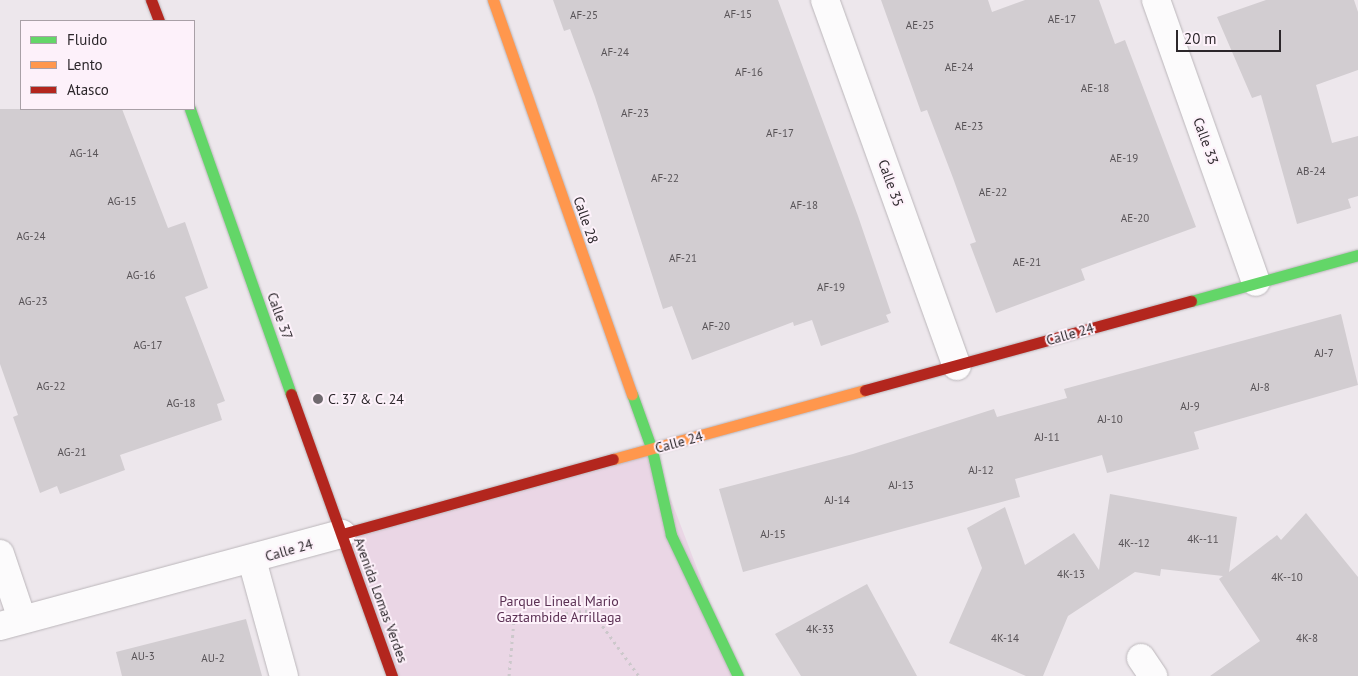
<!DOCTYPE html>
<html>
<head>
<meta charset="utf-8">
<style>
	body { margin:0 }
	#map { position:relative; width:1358px; height:676px; overflow:hidden; background:#ede7ec; font-family:"PT Sans",sans-serif }
	div>[style] { position:absolute }
	.green>* { inset:0; background:#ead6e5 }
	.building>* { inset:0; background:#d2cdd1 }
	.path>* { height:3px; margin-top:-1.5px; transform-origin:0; background:repeating-linear-gradient(90deg,#ccc8cb 0 2.5px,transparent 0 6.5px) }
	.roads { filter:drop-shadow(0 0 1px #bbb6ba) drop-shadow(0 0 1px #bbb6ba) }
	.street>* { height:28px; margin:-14px; padding:0 14px; transform-origin:14px; border-radius:14px; background:#fcfbfc }
	.fast>* { height:11px; margin:-5.5px; padding:0 5.5px; transform-origin:5.5px; border-radius:5.5px; background:#63d668 }
	.slow>* { height:11px; margin:-5.5px; padding:0 5.5px; transform-origin:5.5px; border-radius:5.5px; background:#ff974d }
	.jam>* { height:11px; margin:-5.5px; padding:0 5.5px; transform-origin:5.5px; border-radius:5.5px; background:#b3261e }
	.dots>* { width:14px; height:14px; translate:-50% -50%; box-sizing:border-box; border:2px solid #fdf1fa; border-radius:50% }
	span { translate:-50% -50%; white-space:nowrap; text-align:center; line-height:1.15; -webkit-text-stroke:4px #fdf1fa; paint-order:stroke }
	.number-label { font-size:11px; color:#575256 }
	.number-label span { -webkit-text-stroke-width:0 }
	.street-label { font-size:14px; color:#2c272b }
	.poi-label { font-size:14px; color:#2c272b }
	.left { translate:0 -50%; text-align:left }
	.park-label { font-size:14px; color:#5b3154 }
	.legend { position:absolute; left:20px; top:20px; width:175px; height:90px; box-sizing:border-box; background:#fdf1fa; border:1px solid #a9a0a7; margin:0; padding:6px 9px; list-style:none; font-size:15px; color:#2c272b }
	.legend li { display:flex; align-items:center; gap:10px; height:25px }
	.legend b { width:25px; border:1px solid #a9a0a7 }
	.scale { position:absolute; left:1176px; top:30px; width:105px; height:22px; box-sizing:border-box; border:2px solid #2c272b; border-top:0; padding-left:6px; font-size:15px; line-height:18px; white-space:nowrap; color:#2c272b; -webkit-text-stroke:4px #fdf1fa; paint-order:stroke }
</style>
</head>
<body>
<div id="map">
	<div class="green">
		<i style="clip-path:polygon(652px 450px,738px 676px,390px 676px,342px 534px)"></i>
	</div>
	<div class="building">
		<i style="clip-path:polygon(553px 0,778px 0,858px 216px,891px 313px,886px 315px,889px 322px,821px 346px,812px 320px,794px 326px,793px 322px,692px 360px,672px 306px,663px 309px,595px 97px,570px 29px,564px 31px)"></i>
		<i style="clip-path:polygon(881px 0,988px 0,992px 12px,1025px 0,1099px 0,1115px 44px,1125px 40px,1196px 227px,1081px 269px,1085px 280px,996px 313px,970px 244px,976px 242px,953px 178px,927px 110px,921px 112px)"></i>
		<i style="clip-path:polygon(1266px 0,1354px 0,1358px 12px,1358px 70px,1316px 85px,1332px 143px,1358px 136px,1358px 196px,1348px 199px,1351px 208px,1297px 224px,1261px 95px,1252px 98px,1217px 17px)"></i>
		<i style="clip-path:polygon(0 109px,122px 109px,168px 228px,185px 222px,208px 288px,185px 297px,225px 401px,217px 404px,222px 420px,120px 455px,125px 470px,60px 494px,57px 486px,40px 493px,13px 417px,18px 415px,0 364px)"></i>
		<i style="clip-path:polygon(1341px 314px,1358px 385px,1194px 432px,1199px 449px,1107px 473px,1102px 455px,1015px 479px,1020px 497px,743px 572px,719px 489px,853px 454px,994px 409px,997px 417px,1067px 398px,1064px 389px)"></i>
		<i style="clip-path:polygon(1110px 494px,1237px 517px,1229px 572px,1277px 535px,1281px 540px,1306px 513px,1358px 577px,1358px 676px,1210px 676px,1260px 641px,1219px 579px,1223px 576px,1161px 569px,1160px 576px,1135px 572px,1068px 616px,1043px 676px,1026px 676px,949px 643px,982px 568px,967px 528px,1005px 507px,1025px 565px,1074px 533px,1099px 570px)"></i>
		<i style="clip-path:polygon(867px 584px,917px 676px,801px 676px,775px 634px)"></i>
		<i style="clip-path:polygon(246px 619px,262px 676px,122px 676px,116px 652px)"></i>
	</div>
	<div class="path">
		<i style="left:509px;top:676px;width:56px;rotate:-84.9deg"></i>
		<i style="left:514px;top:620px;width:78px;rotate:-7.4deg"></i>
		<i style="left:591px;top:610px;width:82px;rotate:54deg"></i>
	</div>
	<div class="roads">
		<div class="street">
			<i style="left:825px;top:0;width:389px;rotate:70.2deg"></i>
			<i style="left:1156px;top:0;width:299px;rotate:70.5deg"></i>
			<i style="left:0;top:554px;width:69px;rotate:71.3deg"></i>
			<i style="left:252px;top:560px;width:120px;rotate:74.6deg"></i>
			<i style="left:0;top:626px;width:354px;rotate:-15.1deg"></i>
			<i style="left:1141px;top:658px;width:22px;rotate:56deg"></i>
		</div>
		<div class="fast">
			<i style="left:190px;top:109px;width:302px;rotate:70.5deg"></i>
			<i style="left:1191px;top:301px;width:173px;rotate:-15.4deg"></i>
			<i style="left:632px;top:394px;width:59px;rotate:70.3deg"></i>
			<i style="left:652px;top:450px;width:87px;rotate:77.4deg"></i>
			<i style="left:671px;top:535px;width:156px;rotate:64.6deg"></i>
		</div>
		<div class="slow">
			<i style="left:493px;top:0;width:418px;rotate:70.6deg"></i>
			<i style="left:613px;top:459px;width:261px;rotate:-15.3deg"></i>
		</div>
		<div class="jam">
			<i style="left:151px;top:0;width:22px;rotate:69deg"></i>
			<i style="left:865px;top:390px;width:338px;rotate:-15.3deg"></i>
			<i style="left:291px;top:394px;width:300px;rotate:70.3deg"></i>
			<i style="left:342px;top:534px;width:281px;rotate:-15.5deg"></i>
		</div>
	</div>
	<div class="dots">
		<i style="left:318px;top:399px;background:#706a6f"></i>
	</div>
	<div class="number-label">
		<span style="left:738px;top:14px">AF-15</span>
		<span style="left:584px;top:15px">AF-25</span>
		<span style="left:1062px;top:19px">AE-17</span>
		<span style="left:920px;top:25px">AE-25</span>
		<span style="left:615px;top:52px">AF-24</span>
		<span style="left:959px;top:67px">AE-24</span>
		<span style="left:749px;top:72px">AF-16</span>
		<span style="left:1095px;top:88px">AE-18</span>
		<span style="left:635px;top:113px">AF-23</span>
		<span style="left:969px;top:126px">AE-23</span>
		<span style="left:780px;top:133px">AF-17</span>
		<span style="left:84px;top:153px">AG-14</span>
		<span style="left:1124px;top:158px">AE-19</span>
		<span style="left:1311px;top:171px">AB-24</span>
		<span style="left:665px;top:178px">AF-22</span>
		<span style="left:993px;top:192px">AE-22</span>
		<span style="left:122px;top:201px">AG-15</span>
		<span style="left:804px;top:205px">AF-18</span>
		<span style="left:1135px;top:218px">AE-20</span>
		<span style="left:31px;top:236px">AG-24</span>
		<span style="left:683px;top:258px">AF-21</span>
		<span style="left:1027px;top:262px">AE-21</span>
		<span style="left:141px;top:275px">AG-16</span>
		<span style="left:831px;top:287px">AF-19</span>
		<span style="left:33px;top:301px">AG-23</span>
		<span style="left:716px;top:326px">AF-20</span>
		<span style="left:148px;top:345px">AG-17</span>
		<span style="left:1324px;top:353px">AJ-7</span>
		<span style="left:51px;top:386px">AG-22</span>
		<span style="left:1260px;top:387px">AJ-8</span>
		<span style="left:181px;top:403px">AG-18</span>
		<span style="left:1190px;top:406px">AJ-9</span>
		<span style="left:1110px;top:419px">AJ-10</span>
		<span style="left:1047px;top:437px">AJ-11</span>
		<span style="left:72px;top:452px">AG-21</span>
		<span style="left:981px;top:470px">AJ-12</span>
		<span style="left:901px;top:485px">AJ-13</span>
		<span style="left:837px;top:500px">AJ-14</span>
		<span style="left:773px;top:534px">AJ-15</span>
		<span style="left:1203px;top:539px">4K--11</span>
		<span style="left:1134px;top:543px">4K--12</span>
		<span style="left:1071px;top:574px">4K-13</span>
		<span style="left:1287px;top:577px">4K--10</span>
		<span style="left:820px;top:629px">4K-33</span>
		<span style="left:1005px;top:638px">4K-14</span>
		<span style="left:1307px;top:638px">4K-8</span>
		<span style="left:143px;top:656px">AU-3</span>
		<span style="left:213px;top:658px">AU-2</span>
	</div>
	<div class="street-label">
		<span style="left:1206px;top:141px;rotate:70deg">Calle 33</span>
		<span style="left:891px;top:183px;rotate:70deg">Calle 35</span>
		<span style="left:586px;top:220px;rotate:71deg">Calle 28</span>
		<span style="left:280px;top:316px;rotate:70deg">Calle 37</span>
		<span style="left:1070px;top:334px;rotate:-16deg">Calle 24</span>
		<span style="left:679px;top:442px;rotate:-15deg">Calle 24</span>
		<span style="left:289px;top:550px;rotate:-16deg">Calle 24</span>
		<span style="left:381px;top:600px;rotate:70deg">Avenida Lomas Verdes</span>
	</div>
	<div class="poi-label">
		<span class="left" style="left:328px;top:399px">C. 37 &amp; C. 24</span>
	</div>
	<div class="park-label">
		<span style="left:559px;top:609px">Parque Lineal Mario<br>Gaztambide Arrillaga</span>
	</div>
	<ul class="legend">
	<li><b style="height:6px;background:#63d668"></b>Fluido</li>
	<li><b style="height:6px;background:#ff974d"></b>Lento</li>
	<li><b style="height:6px;background:#b3261e"></b>Atasco</li>
	</ul>
	<div class="scale">20 m</div>
</div>
</body>
</html>
